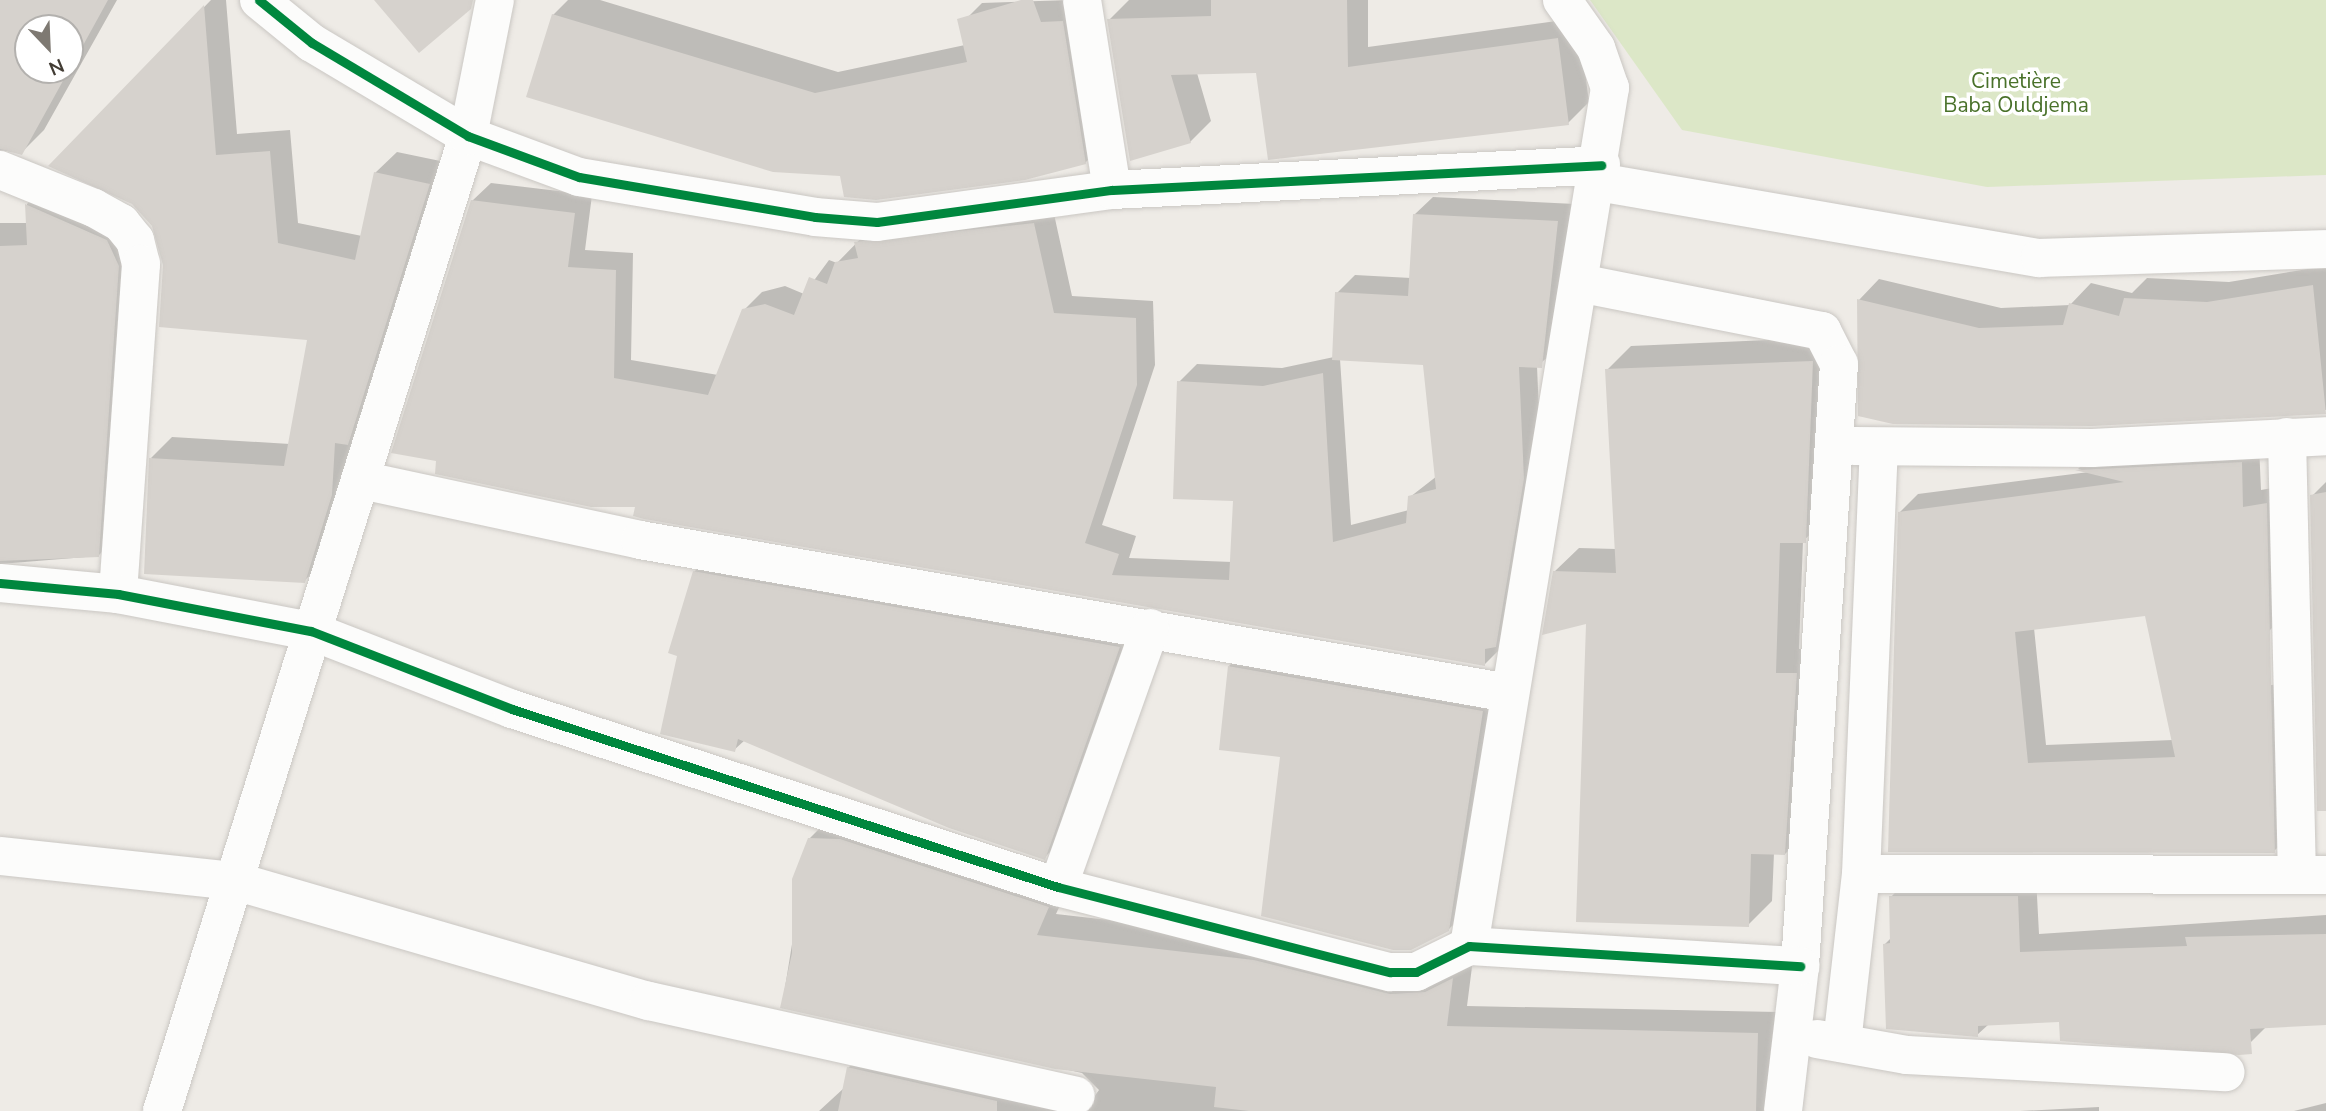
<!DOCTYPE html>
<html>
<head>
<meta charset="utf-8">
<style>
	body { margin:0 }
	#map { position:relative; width:2326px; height:1111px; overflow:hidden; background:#eeebe6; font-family:"Nunito Sans",sans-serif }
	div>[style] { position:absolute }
	.green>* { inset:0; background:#dce7c7 }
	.shadow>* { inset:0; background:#0003 }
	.building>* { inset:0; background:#d6d2cd }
	.roads { filter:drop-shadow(0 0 2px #cac7c3) drop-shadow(0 0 2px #cac7c3) }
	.minor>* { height:38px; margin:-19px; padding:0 19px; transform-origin:19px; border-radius:19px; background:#fcfcfb }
	.cycleway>* { height:9px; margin:-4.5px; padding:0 4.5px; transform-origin:4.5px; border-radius:4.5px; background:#00873e }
	span { translate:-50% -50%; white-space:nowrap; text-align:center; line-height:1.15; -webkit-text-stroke:7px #fff; paint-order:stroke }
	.park-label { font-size:21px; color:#49712a }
	.north { position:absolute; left:14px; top:14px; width:70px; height:70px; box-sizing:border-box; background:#fff; border:2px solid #b3b1ae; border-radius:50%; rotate:157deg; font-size:19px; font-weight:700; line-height:28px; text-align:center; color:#423c34 }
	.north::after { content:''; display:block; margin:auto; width:24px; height:32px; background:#7e7972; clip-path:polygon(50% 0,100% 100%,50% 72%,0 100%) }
</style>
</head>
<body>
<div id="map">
	<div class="green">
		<i style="clip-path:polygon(1590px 0,2326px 0,2326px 175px,1987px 187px,1682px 130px)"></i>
	</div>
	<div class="shadow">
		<i style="clip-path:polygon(evenodd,0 0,117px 0,44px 130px,21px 153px,0 150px,0 0,28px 28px,70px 28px,70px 70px,28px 70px,28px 28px)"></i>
		<i style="clip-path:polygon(211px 0,226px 0,237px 134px,290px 130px,298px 223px,362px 236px,375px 173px,397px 152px,450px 163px,326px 560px,304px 581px,151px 458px,172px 437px,290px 444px,309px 339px,165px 265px,153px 225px,133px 202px,51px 165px)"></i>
		<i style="clip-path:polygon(568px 0,600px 0,838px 72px,965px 45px,960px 25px,982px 3px,1071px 0,1107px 140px,1085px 163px,841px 175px,553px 15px)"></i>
		<i style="clip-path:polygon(1129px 0,1368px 0,1368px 47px,1578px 18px,1589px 102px,1568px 123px,1257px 71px,1197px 73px,1211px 121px,1190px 142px,1109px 20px)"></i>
		<i style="clip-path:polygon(50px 181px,130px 217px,122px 532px,98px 556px,0 564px,0 223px,28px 223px,27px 204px)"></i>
		<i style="clip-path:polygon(evenodd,491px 183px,592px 195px,585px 250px,633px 253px,631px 360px,718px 375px,744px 310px,762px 292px,785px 286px,804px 294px,829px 260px,837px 263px,874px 225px,1052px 205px,1072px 296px,1153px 301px,1155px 365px,1102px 525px,1136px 536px,1129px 558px,1232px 562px,1235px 499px,1179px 382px,1197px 364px,1282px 368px,1334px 357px,1337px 293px,1355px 275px,1411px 278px,1414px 215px,1433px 197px,1575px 204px,1559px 348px,1537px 366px,1541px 459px,1502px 647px,1484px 665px,637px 506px,472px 201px,491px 183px,1340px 359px,1425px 363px,1437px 476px,1410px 497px,1409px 510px,1351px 525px,1340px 359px)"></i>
		<i style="clip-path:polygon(2326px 266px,2326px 410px,2091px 424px,1859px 300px,1879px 279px,2001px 308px,2070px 305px,2091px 283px,2132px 293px,2147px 278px,2229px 282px)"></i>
		<i style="clip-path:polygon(1836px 337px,1829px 517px,1803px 541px,1799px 649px,1820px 650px,1809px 830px,1785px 854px,1774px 853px,1772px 901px,1748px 925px,1588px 622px,1554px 572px,1579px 548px,1616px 549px,1607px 370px,1631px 346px)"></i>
		<i style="clip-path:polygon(2259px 445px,2261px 490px,2284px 486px,2287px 613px,2269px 631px,2146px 614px,2034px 628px,2046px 745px,2173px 740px,2185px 690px,2289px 684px,2292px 833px,2274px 851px,1889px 850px,1900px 512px,1918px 494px,2089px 472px,2078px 469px,2095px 452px)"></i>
		<i style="clip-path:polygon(2326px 482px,2326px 621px,2312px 496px)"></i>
		<i style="clip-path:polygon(711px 555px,1136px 630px,1061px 841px,1044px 858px,745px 740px,734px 750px,694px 572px)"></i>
		<i style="clip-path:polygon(1253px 643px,1506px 687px,1473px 905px,1448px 930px,1229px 666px)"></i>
		<i style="clip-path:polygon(831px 817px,1069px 886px,1056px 914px,1276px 939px,1412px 973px,1473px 959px,1467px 1006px,1778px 1012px,1776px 1111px,819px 1111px,844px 1088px,848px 1068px,870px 1047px,1094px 1097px,1099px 1090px,1082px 1073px,782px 1006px,809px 839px)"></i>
		<i style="clip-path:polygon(1910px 877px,2036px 877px,2039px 934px,2326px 915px,2326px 1024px,2267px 1026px,2251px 1042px,2061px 1020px,1989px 1024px,1977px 1035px,1887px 1028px,1885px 944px,1892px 937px,1891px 897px)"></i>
		<i style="clip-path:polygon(2326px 1103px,2326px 1111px,2294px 1111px)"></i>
		<i style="clip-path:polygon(2099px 1107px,2099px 1111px,2020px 1111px)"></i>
	</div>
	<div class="building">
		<i style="clip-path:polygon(0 0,108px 0,70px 69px,70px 28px,28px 28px,28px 70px,69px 70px,22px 155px,0 149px)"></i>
		<i style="clip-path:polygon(374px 0,473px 0,471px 9px,419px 53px)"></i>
		<i style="clip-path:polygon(1021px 0,1033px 0,1041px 22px,1063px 21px,1086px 164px,1025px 180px,876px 200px,844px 197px,840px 176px,773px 172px,526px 97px,552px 14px,815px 93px,967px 62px,957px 19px)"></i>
		<i style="clip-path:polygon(1211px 0,1347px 0,1348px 67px,1558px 38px,1569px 125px,1268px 160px,1256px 73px,1171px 75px,1191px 143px,1130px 161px,1107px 19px,1211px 16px)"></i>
		<i style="clip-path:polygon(204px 5px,216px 155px,270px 151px,278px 243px,355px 260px,374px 172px,430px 184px,348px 445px,335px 443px,332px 495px,305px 583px,144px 574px,149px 458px,284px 466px,307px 340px,159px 327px,163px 265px,152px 226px,132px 204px,48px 166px)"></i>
		<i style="clip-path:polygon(471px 200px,575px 213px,568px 267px,616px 270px,614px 378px,708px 395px,742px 309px,765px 304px,794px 315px,809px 277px,827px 284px,835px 262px,858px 258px,854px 242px,1034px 223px,1054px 313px,1136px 318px,1137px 385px,1085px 543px,1119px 554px,1112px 575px,1229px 580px,1233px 501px,1173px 499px,1177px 381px,1263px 386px,1323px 373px,1333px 542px,1406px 523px,1408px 496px,1436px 489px,1423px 365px,1332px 360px,1335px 292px,1408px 296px,1413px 214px,1558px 221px,1542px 368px,1519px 367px,1524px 479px,1496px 647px,1485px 649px,1485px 666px,644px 519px,633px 516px,635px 507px,591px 507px,435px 474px,436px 461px,391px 453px)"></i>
		<i style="clip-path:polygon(25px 204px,107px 240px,119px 266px,99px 557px,0 561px,0 246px,27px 245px)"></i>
		<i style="clip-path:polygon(2313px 285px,2326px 414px,2092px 426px,1893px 424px,1858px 416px,1857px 299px,1979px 328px,2063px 325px,2069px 303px,2119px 316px,2124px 298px,2207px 302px)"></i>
		<i style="clip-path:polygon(1813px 361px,1806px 543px,1780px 543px,1776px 673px,1797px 673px,1785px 855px,1751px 854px,1749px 927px,1576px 922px,1586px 624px,1542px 635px,1553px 571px,1616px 573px,1605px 369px)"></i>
		<i style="clip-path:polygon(evenodd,2242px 462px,2243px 507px,2267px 503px,2275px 853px,1888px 852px,1898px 512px,2124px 482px,2075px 470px,2242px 462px,2145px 616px,2175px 757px,2028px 763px,2015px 632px,2145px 616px)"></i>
		<i style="clip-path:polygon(2326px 492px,2326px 811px,2317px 811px,2310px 495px)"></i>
		<i style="clip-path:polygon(693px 571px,1120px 647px,1045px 860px,949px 828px,738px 739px,735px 752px,660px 734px,677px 656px,668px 653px)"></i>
		<i style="clip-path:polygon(1228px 666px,1483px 711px,1449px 931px,1411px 950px,1393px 950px,1261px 916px,1280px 757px,1219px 750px)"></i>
		<i style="clip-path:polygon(808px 838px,840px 839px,1049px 907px,1037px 935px,1254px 960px,1390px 994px,1425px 992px,1453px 978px,1447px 1026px,1758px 1033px,1756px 1111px,1249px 1111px,1214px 1107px,1216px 1087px,1055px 1069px,780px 1008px,792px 953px,792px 879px)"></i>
		<i style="clip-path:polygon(1889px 896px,2018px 896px,2020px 952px,2187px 946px,2185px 937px,2326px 934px,2326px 1025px,2250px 1029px,2252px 1054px,2239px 1055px,2060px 1041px,2059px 1022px,1978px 1026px,1978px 1037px,1886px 1029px,1883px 944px,1890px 943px)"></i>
		<i style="clip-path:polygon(847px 1067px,997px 1101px,997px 1111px,838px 1111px)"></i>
	</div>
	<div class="roads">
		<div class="minor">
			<i style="left:259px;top:0;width:68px;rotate:39.1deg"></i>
			<i style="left:312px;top:43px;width:182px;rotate:30.8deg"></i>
			<i style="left:468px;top:136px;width:118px;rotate:20.3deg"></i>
			<i style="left:579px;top:177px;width:239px;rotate:9.6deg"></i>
			<i style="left:815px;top:217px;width:62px;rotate:4.6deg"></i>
			<i style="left:877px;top:222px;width:237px;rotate:-7.8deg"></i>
			<i style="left:1112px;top:190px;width:490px;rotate:-2.9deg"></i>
			<i style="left:1082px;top:0;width:192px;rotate:81deg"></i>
			<i style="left:0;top:170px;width:101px;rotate:22deg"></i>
			<i style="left:94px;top:208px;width:31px;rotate:29deg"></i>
			<i style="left:121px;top:223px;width:22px;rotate:51deg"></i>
			<i style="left:135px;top:240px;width:25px;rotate:76deg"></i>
			<i style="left:141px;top:264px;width:331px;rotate:94deg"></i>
			<i style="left:1598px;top:182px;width:448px;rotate:9.8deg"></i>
			<i style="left:2040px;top:258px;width:286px;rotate:-1.8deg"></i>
			<i style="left:1579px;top:283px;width:248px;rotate:11.2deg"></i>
			<i style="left:1822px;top:331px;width:37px;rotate:63deg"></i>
			<i style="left:1839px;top:364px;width:603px;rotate:93.71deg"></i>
			<i style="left:1800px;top:966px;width:146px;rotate:96.7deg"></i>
			<i style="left:2287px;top:437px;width:438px;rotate:88.7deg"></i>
			<i style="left:1854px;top:446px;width:238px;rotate:0.5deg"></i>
			<i style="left:2092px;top:448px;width:234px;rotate:-2.9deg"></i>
			<i style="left:361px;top:480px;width:285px;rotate:12.1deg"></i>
			<i style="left:640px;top:540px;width:882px;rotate:9.99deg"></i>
			<i style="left:0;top:583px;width:119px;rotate:5.3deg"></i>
			<i style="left:118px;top:594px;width:197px;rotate:10.9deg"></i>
			<i style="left:311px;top:631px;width:216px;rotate:21.2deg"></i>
			<i style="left:512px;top:709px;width:574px;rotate:18.06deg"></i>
			<i style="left:1058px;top:887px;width:343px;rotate:14.4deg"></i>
			<i style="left:1390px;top:972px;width:26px"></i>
			<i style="left:1416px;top:972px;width:59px;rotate:-26.1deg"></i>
			<i style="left:1469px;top:946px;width:332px;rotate:3.5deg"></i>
			<i style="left:0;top:856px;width:236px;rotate:6.1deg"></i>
			<i style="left:235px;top:881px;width:431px;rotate:16.2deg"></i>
			<i style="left:649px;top:1001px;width:437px;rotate:12.5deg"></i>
			<i style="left:1861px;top:874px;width:465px;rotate:0.1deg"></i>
			<i style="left:1058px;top:887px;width:275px;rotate:-70.4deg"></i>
			<i style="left:1469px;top:946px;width:870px;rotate:-80.67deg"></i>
			<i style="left:1610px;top:88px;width:42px;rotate:-109.3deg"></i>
			<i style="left:1596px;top:48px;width:59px;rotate:-125.3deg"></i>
			<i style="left:1817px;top:1039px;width:91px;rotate:10.1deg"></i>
			<i style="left:1907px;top:1055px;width:319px;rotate:3.1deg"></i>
			<i style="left:1842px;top:1043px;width:170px;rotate:-83.6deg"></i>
			<i style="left:1861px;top:874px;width:425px;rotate:-87.6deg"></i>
			<i style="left:162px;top:1111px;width:1022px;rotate:-72.58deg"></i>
			<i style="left:468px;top:136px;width:139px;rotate:-78.8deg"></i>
		</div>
	</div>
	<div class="cycleway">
		<i style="left:259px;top:0;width:68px;rotate:39.1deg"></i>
		<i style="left:312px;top:43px;width:182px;rotate:30.8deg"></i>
		<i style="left:468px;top:136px;width:118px;rotate:20.3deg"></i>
		<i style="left:579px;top:177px;width:239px;rotate:9.6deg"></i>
		<i style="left:815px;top:217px;width:62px;rotate:4.6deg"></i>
		<i style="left:877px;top:222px;width:237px;rotate:-7.8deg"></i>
		<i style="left:1112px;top:190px;width:490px;rotate:-2.9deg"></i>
		<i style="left:0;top:583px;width:119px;rotate:5.3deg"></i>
		<i style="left:118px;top:594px;width:197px;rotate:10.9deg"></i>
		<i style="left:311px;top:631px;width:216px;rotate:21.2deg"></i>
		<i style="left:512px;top:709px;width:574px;rotate:18.06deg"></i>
		<i style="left:1058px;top:887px;width:343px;rotate:14.4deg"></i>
		<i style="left:1390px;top:972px;width:26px"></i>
		<i style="left:1416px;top:972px;width:59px;rotate:-26.1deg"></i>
		<i style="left:1469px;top:946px;width:332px;rotate:3.5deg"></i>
	</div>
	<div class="park-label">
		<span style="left:2016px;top:93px">Cimetière<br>Baba Ouldjema</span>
	</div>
	<div class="north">N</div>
</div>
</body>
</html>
